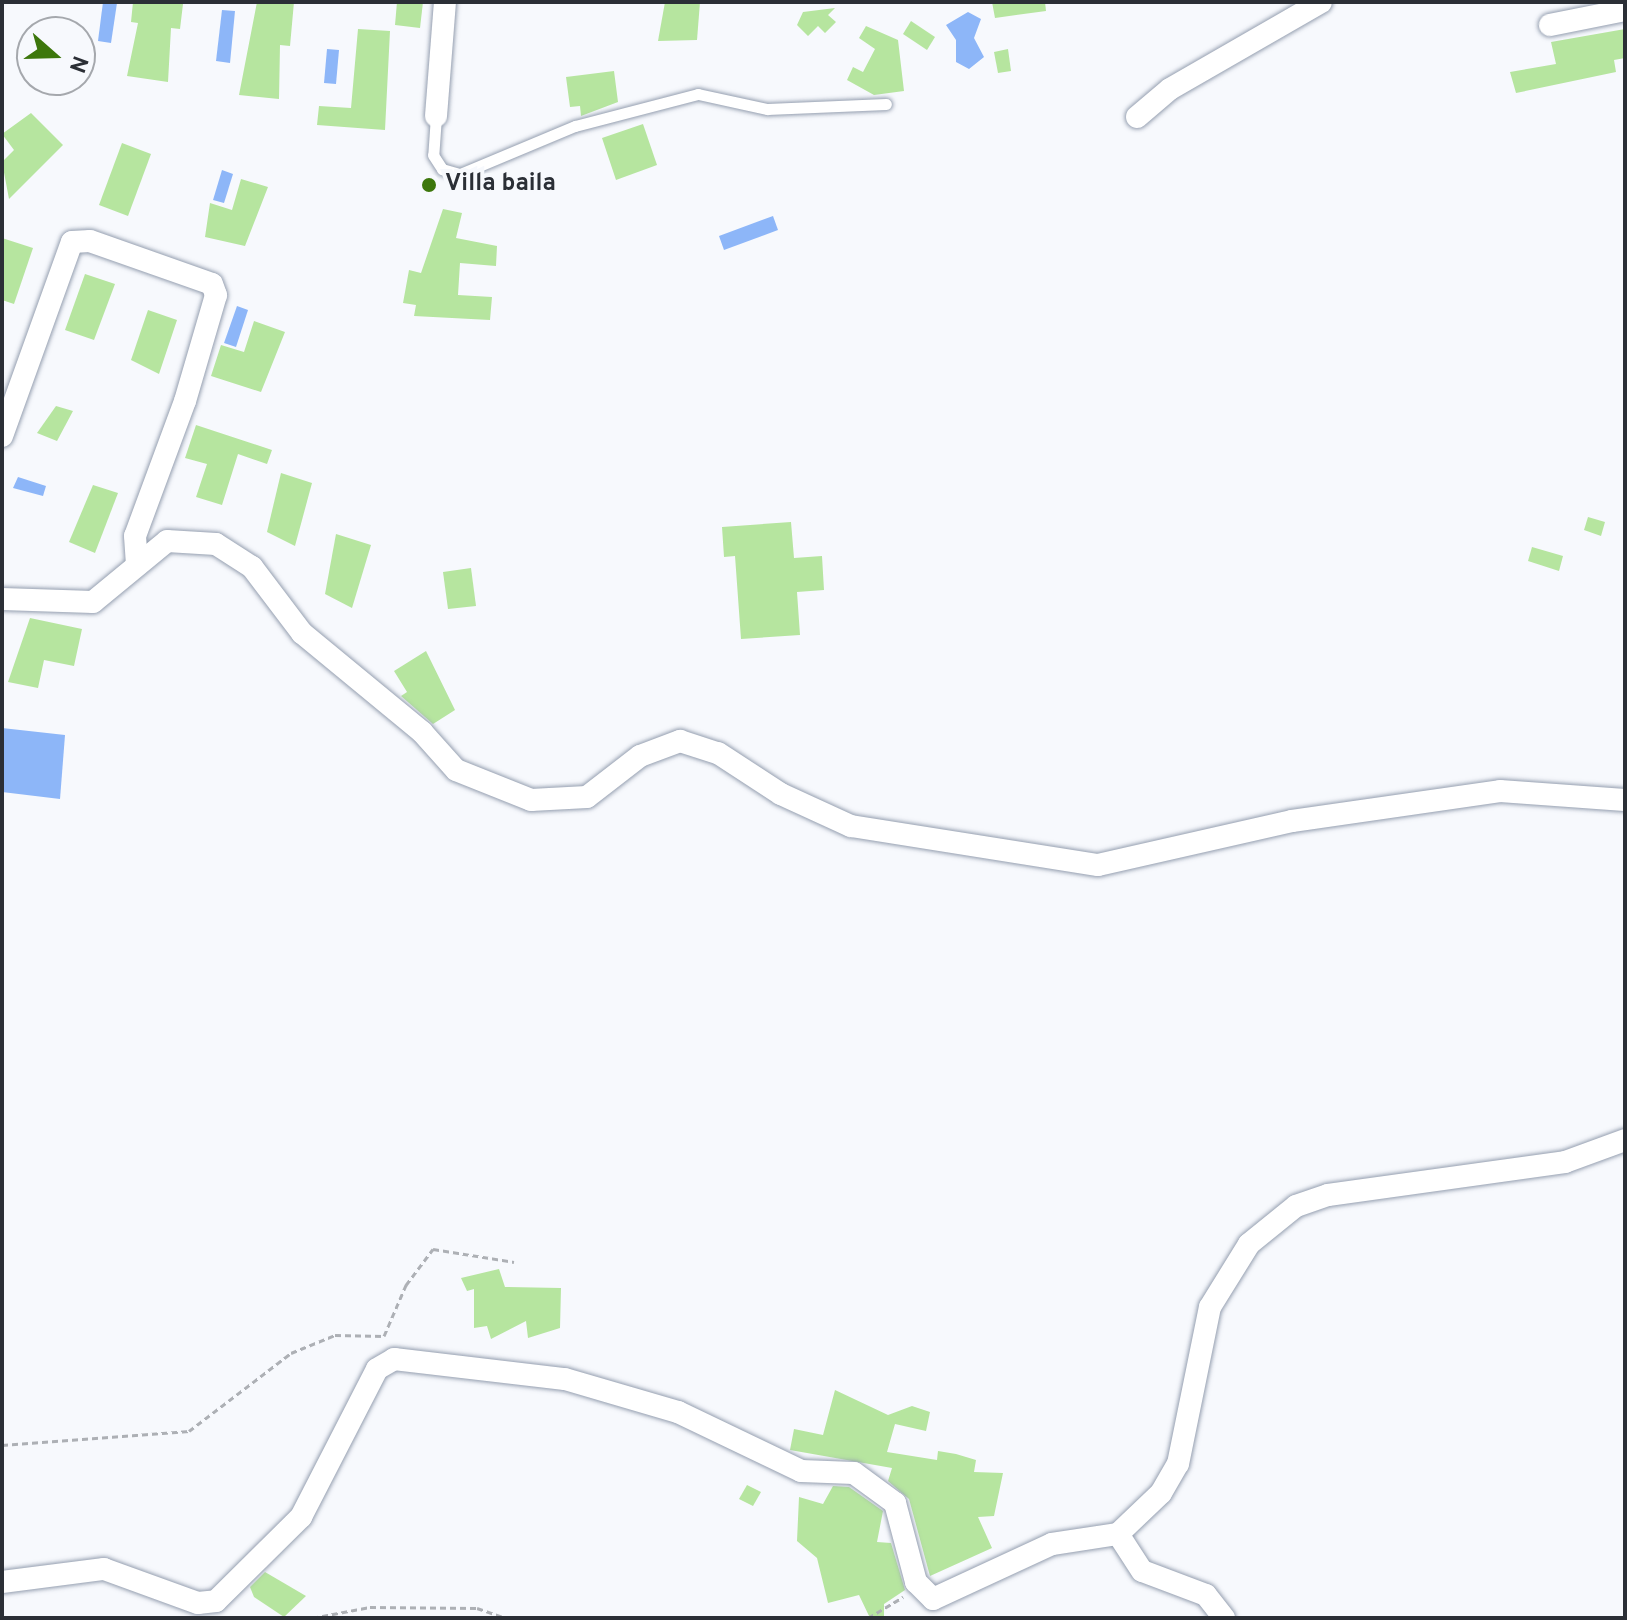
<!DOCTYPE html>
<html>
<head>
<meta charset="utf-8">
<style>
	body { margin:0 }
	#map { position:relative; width:1627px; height:1620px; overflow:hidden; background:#f7f9fd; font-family:Overpass,sans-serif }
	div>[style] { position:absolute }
	.water>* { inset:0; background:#8db6f8 }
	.building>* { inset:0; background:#b6e59f }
	.path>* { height:3px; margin-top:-1.5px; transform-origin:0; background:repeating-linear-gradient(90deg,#adb0b5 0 6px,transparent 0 10px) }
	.roads { filter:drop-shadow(0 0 2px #959fb0) drop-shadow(0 0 2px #959fb0) }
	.service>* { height:11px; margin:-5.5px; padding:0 5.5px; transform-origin:5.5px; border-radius:5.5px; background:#fff }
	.minor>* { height:22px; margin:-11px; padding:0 11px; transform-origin:11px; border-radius:11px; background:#fff }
	.dots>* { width:22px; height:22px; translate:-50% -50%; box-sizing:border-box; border:4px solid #f7f9fd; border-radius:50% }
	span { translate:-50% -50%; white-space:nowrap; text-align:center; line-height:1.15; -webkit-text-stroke:8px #f7f9fd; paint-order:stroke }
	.poi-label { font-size:24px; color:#2b2f36; font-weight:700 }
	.left { translate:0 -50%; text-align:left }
	.frame { position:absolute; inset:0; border:4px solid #2b2f36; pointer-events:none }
	.north { position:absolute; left:16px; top:16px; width:80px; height:80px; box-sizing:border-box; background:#f7f9fd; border:2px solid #a5a8ad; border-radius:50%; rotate:110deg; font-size:22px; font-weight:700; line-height:32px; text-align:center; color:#2b2f36 }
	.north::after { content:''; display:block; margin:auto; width:28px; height:36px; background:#3d770c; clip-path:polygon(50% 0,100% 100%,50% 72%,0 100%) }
</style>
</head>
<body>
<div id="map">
	<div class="water">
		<i style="clip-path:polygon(103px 2px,117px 3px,111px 43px,98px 41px)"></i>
		<i style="clip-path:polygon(222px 10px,235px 11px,230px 63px,216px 61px)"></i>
		<i style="clip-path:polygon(968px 12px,981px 19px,974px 38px,984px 57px,969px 69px,956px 62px,956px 40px,946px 25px)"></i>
		<i style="clip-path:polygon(327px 49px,339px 50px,336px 84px,324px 83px)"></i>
		<i style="clip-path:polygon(222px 170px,233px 174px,224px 203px,213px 200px)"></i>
		<i style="clip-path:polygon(773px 216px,778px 230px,724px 250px,719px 236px)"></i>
		<i style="clip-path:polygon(237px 306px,248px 310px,236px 347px,224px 343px)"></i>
		<i style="clip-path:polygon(18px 477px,46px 486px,43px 496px,13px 488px)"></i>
		<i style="clip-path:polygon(2px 728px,65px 735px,60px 799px,2px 792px)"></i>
	</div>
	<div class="building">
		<i style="clip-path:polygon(133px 2px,183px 4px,180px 29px,171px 28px,168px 82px,127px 76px,138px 23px,131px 22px)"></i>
		<i style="clip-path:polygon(257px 2px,294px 2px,290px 46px,280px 45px,279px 99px,239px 95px)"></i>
		<i style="clip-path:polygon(397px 2px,423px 2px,420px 28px,395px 25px)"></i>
		<i style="clip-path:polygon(665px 2px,700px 2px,697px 40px,658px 41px)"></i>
		<i style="clip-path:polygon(992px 2px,1045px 2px,1046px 11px,995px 18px)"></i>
		<i style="clip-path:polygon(835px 8px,828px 15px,836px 22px,825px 33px,818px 26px,808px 36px,797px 25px,803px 12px)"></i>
		<i style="clip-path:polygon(911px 21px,935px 37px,927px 50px,903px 34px)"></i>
		<i style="clip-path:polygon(866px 26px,898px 40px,904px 91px,874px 95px,847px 80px,853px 67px,863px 72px,875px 49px,859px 38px)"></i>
		<i style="clip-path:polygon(358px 29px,390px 31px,385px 130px,317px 125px,319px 106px,351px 108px)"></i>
		<i style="clip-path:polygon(1625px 29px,1625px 58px,1614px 60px,1616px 72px,1516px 93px,1510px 72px,1556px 64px,1551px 42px)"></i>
		<i style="clip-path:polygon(1008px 49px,1011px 71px,998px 73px,994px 52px)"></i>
		<i style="clip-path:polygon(614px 71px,618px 102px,581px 116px,580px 106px,570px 107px,566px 77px)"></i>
		<i style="clip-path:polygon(31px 113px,63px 145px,9px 199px,2px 162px,14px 150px,2px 134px)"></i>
		<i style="clip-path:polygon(643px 124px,657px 165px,616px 180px,602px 138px)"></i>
		<i style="clip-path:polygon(122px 143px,151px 154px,128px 216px,99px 205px)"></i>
		<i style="clip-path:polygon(241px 179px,268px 187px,245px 246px,205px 237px,210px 203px,232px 210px)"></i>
		<i style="clip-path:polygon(443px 209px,462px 213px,456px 238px,497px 246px,496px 266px,460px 263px,458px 295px,492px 297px,490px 320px,414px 316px,416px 305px,403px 303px,409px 270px,421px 273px)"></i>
		<i style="clip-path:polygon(2px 238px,33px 248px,14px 304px,2px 300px)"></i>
		<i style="clip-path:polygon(85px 274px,115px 284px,94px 340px,65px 330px)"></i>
		<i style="clip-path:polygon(148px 310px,177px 320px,159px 374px,131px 360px)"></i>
		<i style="clip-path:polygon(254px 321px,285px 332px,261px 392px,211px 376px,221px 345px,244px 352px)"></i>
		<i style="clip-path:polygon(56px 406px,73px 411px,57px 441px,37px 433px)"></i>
		<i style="clip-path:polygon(196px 425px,272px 450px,267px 464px,238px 454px,222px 505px,196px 497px,207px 464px,185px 458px)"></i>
		<i style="clip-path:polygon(281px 473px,312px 483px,295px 546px,267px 532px)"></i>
		<i style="clip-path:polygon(93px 485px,118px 493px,95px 553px,69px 542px)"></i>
		<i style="clip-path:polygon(1588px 517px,1605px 522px,1601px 536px,1584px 530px)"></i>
		<i style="clip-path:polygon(791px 522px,794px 558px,822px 556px,824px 590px,797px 592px,800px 635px,741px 639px,735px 556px,724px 557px,722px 527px)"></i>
		<i style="clip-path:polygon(336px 534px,371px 545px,352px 608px,325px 594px)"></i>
		<i style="clip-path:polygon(1532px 547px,1563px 556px,1559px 571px,1528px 561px)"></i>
		<i style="clip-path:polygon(471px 568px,476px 606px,448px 609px,443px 572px)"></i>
		<i style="clip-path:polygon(30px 618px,82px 629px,74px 666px,44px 660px,38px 688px,8px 682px)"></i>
		<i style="clip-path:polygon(426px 651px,455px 710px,433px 724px,401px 696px,407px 692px,394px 671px)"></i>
		<i style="clip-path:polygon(499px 1269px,505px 1287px,561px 1288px,560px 1328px,528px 1338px,526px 1321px,491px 1339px,487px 1326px,474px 1328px,474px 1289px,467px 1291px,461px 1278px)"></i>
		<i style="clip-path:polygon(835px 1390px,888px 1415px,912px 1406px,930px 1412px,926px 1431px,895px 1424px,887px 1452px,937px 1460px,938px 1451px,956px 1454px,976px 1460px,974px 1472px,1003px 1473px,994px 1516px,978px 1517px,992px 1548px,930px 1576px,909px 1499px,888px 1481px,892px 1468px,790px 1450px,794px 1429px,823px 1435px)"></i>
		<i style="clip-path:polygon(747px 1485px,761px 1492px,753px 1506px,739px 1499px)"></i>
		<i style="clip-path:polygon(833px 1486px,849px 1487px,883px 1511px,877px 1542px,891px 1543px,905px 1590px,884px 1604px,884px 1618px,870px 1618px,859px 1595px,828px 1603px,817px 1558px,797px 1541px,799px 1497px,823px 1504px)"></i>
		<i style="clip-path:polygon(265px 1572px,306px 1596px,284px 1617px,254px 1597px,250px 1587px)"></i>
	</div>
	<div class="path">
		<i style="left:2px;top:1445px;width:188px;rotate:-4.3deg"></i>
		<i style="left:189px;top:1431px;width:128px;rotate:-37.4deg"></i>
		<i style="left:291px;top:1353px;width:48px;rotate:-22.2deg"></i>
		<i style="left:335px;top:1335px;width:49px;rotate:1.2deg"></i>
		<i style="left:384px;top:1336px;width:56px;rotate:-66.7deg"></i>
		<i style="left:406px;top:1285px;width:45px;rotate:-53.1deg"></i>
		<i style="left:433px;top:1249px;width:82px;rotate:9.1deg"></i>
		<i style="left:312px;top:1618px;width:59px;rotate:-10.7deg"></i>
		<i style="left:370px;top:1607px;width:107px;rotate:0.5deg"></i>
		<i style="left:477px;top:1608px;width:31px;rotate:19deg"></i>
		<i style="left:868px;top:1618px;width:41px;rotate:-31deg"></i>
	</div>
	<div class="roads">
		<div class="service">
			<i style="left:436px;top:116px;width:39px;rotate:94deg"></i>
			<i style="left:433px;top:155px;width:17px;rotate:57deg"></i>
			<i style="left:442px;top:169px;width:19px;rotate:16deg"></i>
			<i style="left:460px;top:174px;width:125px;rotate:-22.7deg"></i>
			<i style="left:575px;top:126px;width:127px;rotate:-14.6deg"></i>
			<i style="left:698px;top:94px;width:71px;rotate:12.3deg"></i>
			<i style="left:767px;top:109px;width:119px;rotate:-2.4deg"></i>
		</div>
		<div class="minor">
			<i style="left:1550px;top:25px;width:76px;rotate:-11.3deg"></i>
			<i style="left:436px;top:116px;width:114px;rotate:-85.5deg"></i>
			<i style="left:1137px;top:117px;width:43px;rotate:-40.3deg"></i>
			<i style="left:1170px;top:89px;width:174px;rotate:-29.9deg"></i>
			<i style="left:2px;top:436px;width:206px;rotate:-70.2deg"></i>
			<i style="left:72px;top:242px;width:18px;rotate:-3deg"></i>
			<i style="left:90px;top:241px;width:129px;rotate:19.4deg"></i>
			<i style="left:212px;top:284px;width:12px;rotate:70deg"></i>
			<i style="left:216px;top:295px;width:110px;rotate:106.3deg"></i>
			<i style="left:185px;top:401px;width:144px;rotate:110.3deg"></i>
			<i style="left:135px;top:536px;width:29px;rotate:86deg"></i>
			<i style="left:2px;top:599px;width:91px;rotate:1.9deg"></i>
			<i style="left:93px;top:602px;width:96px;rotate:-39.5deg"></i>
			<i style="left:167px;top:541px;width:49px;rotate:3.5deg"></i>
			<i style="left:216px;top:544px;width:43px;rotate:32.6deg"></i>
			<i style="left:252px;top:567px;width:83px;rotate:52.9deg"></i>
			<i style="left:302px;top:633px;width:156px;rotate:39.5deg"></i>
			<i style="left:422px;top:732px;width:51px;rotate:48.2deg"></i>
			<i style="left:456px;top:770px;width:81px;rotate:21.8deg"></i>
			<i style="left:531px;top:800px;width:56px;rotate:-3.1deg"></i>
			<i style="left:587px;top:797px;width:67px;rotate:-37.7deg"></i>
			<i style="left:640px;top:756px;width:43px;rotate:-20.6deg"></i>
			<i style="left:680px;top:741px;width:40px;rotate:18deg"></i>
			<i style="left:718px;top:753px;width:75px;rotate:33.1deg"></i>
			<i style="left:781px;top:794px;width:77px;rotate:24.6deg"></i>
			<i style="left:851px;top:826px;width:250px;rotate:9deg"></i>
			<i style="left:1098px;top:865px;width:199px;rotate:-12.8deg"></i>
			<i style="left:1292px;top:821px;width:210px;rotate:-8.2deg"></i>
			<i style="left:1500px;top:791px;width:125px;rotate:4.1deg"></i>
			<i style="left:2px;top:1582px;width:103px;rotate:-7.3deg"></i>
			<i style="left:104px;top:1569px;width:100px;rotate:19.9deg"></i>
			<i style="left:198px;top:1603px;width:18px;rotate:-6deg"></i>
			<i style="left:216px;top:1601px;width:120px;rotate:-44.7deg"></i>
			<i style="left:301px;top:1517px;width:166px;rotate:-62.8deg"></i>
			<i style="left:377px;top:1369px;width:20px;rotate:-30deg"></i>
			<i style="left:394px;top:1359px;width:172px;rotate:6.7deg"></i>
			<i style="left:565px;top:1379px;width:118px;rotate:16.3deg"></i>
			<i style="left:678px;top:1412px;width:136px;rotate:25.6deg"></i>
			<i style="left:801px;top:1471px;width:53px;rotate:2.2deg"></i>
			<i style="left:854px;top:1473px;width:51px;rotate:36.2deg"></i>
			<i style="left:895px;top:1503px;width:82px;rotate:75.1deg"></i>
			<i style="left:916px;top:1582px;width:24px;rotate:45deg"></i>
			<i style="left:933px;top:1599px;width:131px;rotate:-24.8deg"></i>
			<i style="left:1052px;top:1544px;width:67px;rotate:-8.6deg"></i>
			<i style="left:1224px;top:1618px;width:29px;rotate:-128deg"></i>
			<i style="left:1206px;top:1595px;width:68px;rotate:-159.4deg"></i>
			<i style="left:1142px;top:1571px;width:44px;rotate:-123deg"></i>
			<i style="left:1118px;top:1534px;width:59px;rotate:-43.6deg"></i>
			<i style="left:1161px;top:1493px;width:34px;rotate:-60deg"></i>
			<i style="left:1178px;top:1464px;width:160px;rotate:-78.5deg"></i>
			<i style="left:1210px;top:1307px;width:74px;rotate:-58.2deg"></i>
			<i style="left:1249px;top:1244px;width:60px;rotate:-39deg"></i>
			<i style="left:1296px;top:1206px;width:34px;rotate:-19deg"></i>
			<i style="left:1328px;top:1195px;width:239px;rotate:-7.9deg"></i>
			<i style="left:1565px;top:1162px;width:64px;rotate:-20.1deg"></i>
		</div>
	</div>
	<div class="dots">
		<i style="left:429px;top:185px;background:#3d770c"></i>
	</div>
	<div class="poi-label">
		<span class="left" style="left:445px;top:185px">Villa baila</span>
	</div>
	<div class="frame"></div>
	<div class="north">N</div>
</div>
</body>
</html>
